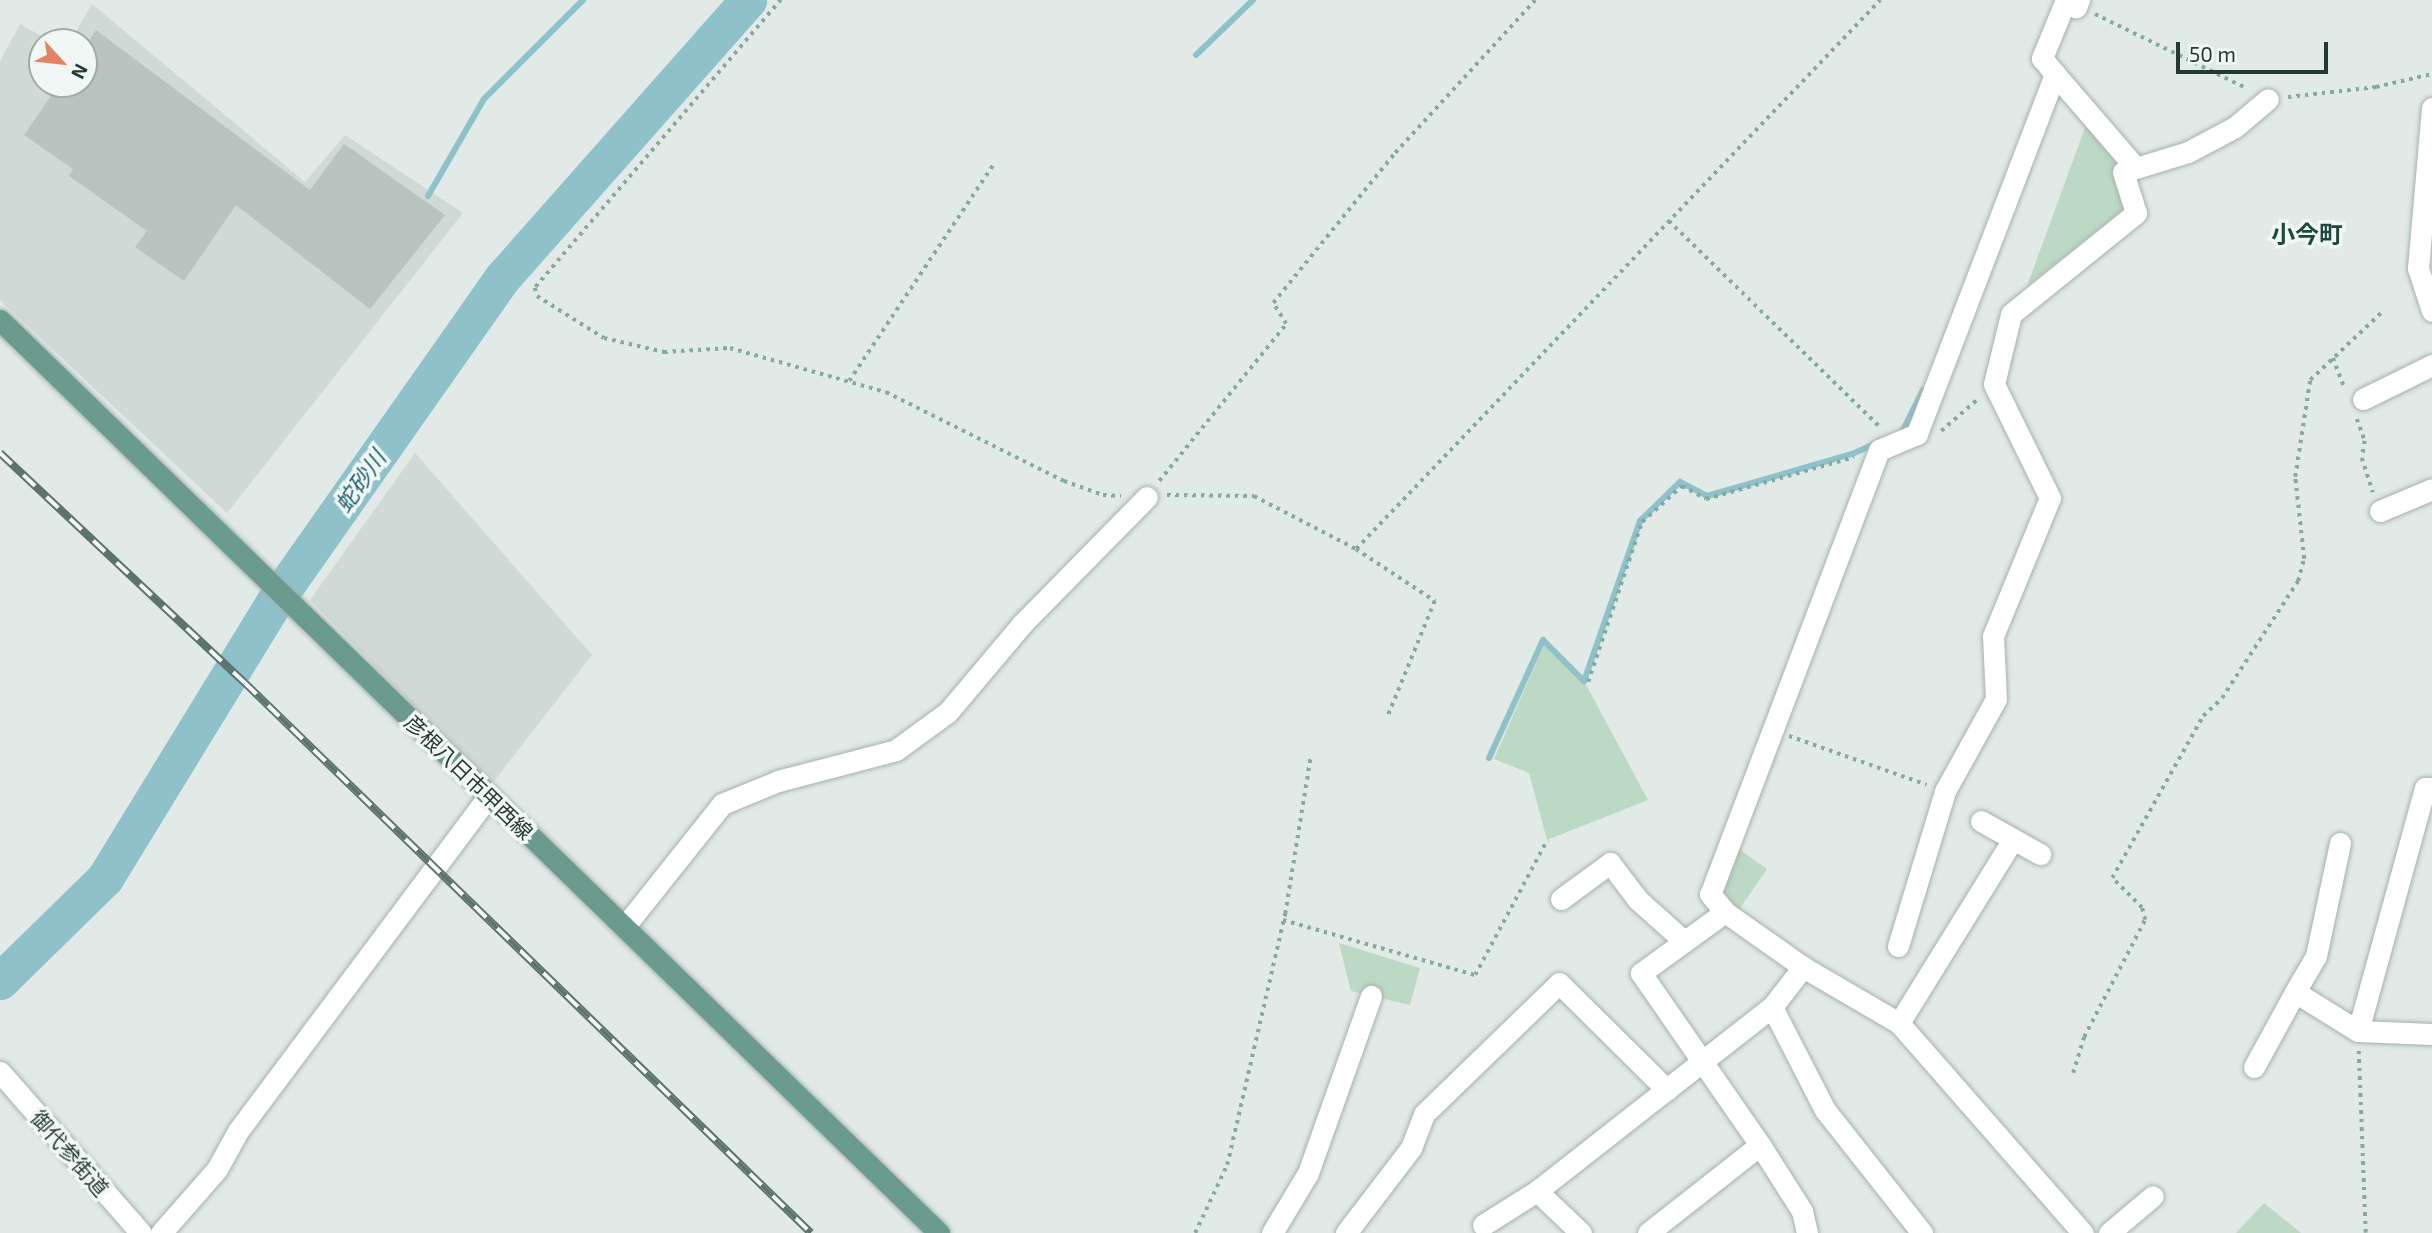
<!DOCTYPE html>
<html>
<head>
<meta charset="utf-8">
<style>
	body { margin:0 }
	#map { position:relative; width:2432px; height:1233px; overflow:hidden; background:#e1eae6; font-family:"Exo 2","Noto Sans JP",sans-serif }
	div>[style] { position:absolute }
	.built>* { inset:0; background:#cfd9d5 }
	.green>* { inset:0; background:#bcd9c3 }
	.stream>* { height:6px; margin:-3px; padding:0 3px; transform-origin:3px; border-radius:3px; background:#8ec1ca }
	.river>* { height:37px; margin:-18.5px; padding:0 18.5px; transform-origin:18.5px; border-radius:18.5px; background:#8ec1ca }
	.building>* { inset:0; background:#b7c4bf }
	.path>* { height:3.5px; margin-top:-1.75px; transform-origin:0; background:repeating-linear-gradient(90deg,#84aa9e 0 3.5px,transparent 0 8.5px) }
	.roads { filter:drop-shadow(0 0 2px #a4b1ad) drop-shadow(0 0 2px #a4b1ad) }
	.minor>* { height:21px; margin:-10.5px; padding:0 10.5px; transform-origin:10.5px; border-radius:10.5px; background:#fff }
	.major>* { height:21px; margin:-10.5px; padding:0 10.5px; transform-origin:10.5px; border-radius:10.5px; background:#6a9b8e }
	.rail>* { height:8px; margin-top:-4px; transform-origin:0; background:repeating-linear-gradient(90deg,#f1f7f4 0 16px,#5d746e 0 32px); box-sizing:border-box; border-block:2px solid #5d746e }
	span { translate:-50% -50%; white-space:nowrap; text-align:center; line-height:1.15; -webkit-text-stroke:7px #f1f7f4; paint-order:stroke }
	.street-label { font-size:21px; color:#233933 }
	.water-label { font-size:23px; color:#24626e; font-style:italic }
	.quarter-label { font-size:24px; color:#21483f; font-weight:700 }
	.north { position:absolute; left:28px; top:28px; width:70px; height:70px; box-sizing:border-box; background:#f1f7f4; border:2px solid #9faba7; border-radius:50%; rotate:117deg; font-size:19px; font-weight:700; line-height:28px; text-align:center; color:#233933 }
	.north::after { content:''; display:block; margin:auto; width:24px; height:32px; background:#e38365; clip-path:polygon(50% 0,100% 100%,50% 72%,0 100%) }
	.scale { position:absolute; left:2176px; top:42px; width:152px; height:32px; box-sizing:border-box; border:4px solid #233933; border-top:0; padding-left:9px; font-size:21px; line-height:24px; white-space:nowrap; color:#233933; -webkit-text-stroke:5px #f1f7f4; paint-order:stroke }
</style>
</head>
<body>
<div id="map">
	<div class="built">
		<i style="clip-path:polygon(92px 4px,305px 182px,345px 135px,463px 213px,227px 513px,0 300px,0 61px,20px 24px,52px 42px,42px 42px,42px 84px,84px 84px,84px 42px,70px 42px)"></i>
		<i style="clip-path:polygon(415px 453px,592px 655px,491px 785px,310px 600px)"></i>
	</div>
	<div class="green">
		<i style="clip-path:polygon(2086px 125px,2124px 165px,2127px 207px,2027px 286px)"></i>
		<i style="clip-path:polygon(1545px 643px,1584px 681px,1648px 800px,1547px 840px,1529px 773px,1494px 759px)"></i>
		<i style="clip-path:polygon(1736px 847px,1767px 869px,1738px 911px,1719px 886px)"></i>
		<i style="clip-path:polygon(1339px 943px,1420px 968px,1410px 1005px,1351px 991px)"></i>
		<i style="clip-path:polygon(2264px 1203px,2301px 1233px,2236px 1233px)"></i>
	</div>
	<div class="stream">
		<i style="left:1196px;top:55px;width:79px;rotate:-44deg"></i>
		<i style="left:428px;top:196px;width:112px;rotate:-60deg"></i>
		<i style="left:484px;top:99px;width:140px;rotate:-45deg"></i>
		<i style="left:1903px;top:430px;width:45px;rotate:-63.4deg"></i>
		<i style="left:1489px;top:758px;width:130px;rotate:-65.4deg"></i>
		<i style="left:1543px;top:640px;width:58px;rotate:45deg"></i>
		<i style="left:1584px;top:681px;width:170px;rotate:-70.7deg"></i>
		<i style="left:1640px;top:521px;width:56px;rotate:-44.3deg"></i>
		<i style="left:1680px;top:482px;width:30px;rotate:27deg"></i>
		<i style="left:1707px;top:496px;width:151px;rotate:-16.2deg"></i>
		<i style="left:1852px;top:454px;width:24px;rotate:-24deg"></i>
	</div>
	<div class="river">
		<i style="left:0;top:981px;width:147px;rotate:-44.4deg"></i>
		<i style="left:105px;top:878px;width:325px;rotate:-58.5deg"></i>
		<i style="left:275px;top:601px;width:396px;rotate:-54.9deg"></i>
		<i style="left:503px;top:277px;width:370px;rotate:-48.5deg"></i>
	</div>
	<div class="building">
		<i style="clip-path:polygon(96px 30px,310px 190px,344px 144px,445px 215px,370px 309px,236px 205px,184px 281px,135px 247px,147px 231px,69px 176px,73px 169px,24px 135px,59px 84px,84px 84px,84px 48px)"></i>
	</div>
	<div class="path">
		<i style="left:781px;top:0;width:379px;rotate:130.5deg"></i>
		<i style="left:535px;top:288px;width:8px;rotate:76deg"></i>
		<i style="left:537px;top:296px;width:79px;rotate:32.1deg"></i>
		<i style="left:604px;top:338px;width:62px;rotate:13.1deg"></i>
		<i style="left:664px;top:352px;width:66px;rotate:-3.5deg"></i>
		<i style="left:730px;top:348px;width:162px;rotate:15.8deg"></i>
		<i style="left:886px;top:392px;width:199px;rotate:26.6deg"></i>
		<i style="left:1064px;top:481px;width:41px;rotate:19.7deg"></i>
		<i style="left:1103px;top:495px;width:18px;rotate:3deg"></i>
		<i style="left:2095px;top:14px;width:170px;rotate:26.1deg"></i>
		<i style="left:2288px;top:97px;width:89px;rotate:-6.5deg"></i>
		<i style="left:2376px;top:87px;width:57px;rotate:-13.1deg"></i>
		<i style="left:1669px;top:221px;width:295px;rotate:44.3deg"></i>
		<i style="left:2333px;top:358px;width:33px;rotate:69deg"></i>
		<i style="left:849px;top:381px;width:263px;rotate:-56.3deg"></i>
		<i style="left:2357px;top:419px;width:23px;rotate:70deg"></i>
		<i style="left:2365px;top:441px;width:17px;rotate:100deg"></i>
		<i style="left:2362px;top:458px;width:36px;rotate:72deg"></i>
		<i style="left:1941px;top:431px;width:50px;rotate:-41deg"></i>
		<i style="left:1159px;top:481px;width:202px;rotate:-51deg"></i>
		<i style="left:1286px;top:324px;width:25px;rotate:-122deg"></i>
		<i style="left:1273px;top:303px;width:193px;rotate:-50.9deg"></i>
		<i style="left:1395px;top:153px;width:207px;rotate:-47.5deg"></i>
		<i style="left:1167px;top:495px;width:87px;rotate:0.7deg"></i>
		<i style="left:1254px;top:496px;width:115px;rotate:27.5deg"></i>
		<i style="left:1356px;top:549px;width:759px;rotate:-46.33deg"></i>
		<i style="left:1356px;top:549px;width:95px;rotate:33.4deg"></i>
		<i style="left:1435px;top:601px;width:124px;rotate:112.2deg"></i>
		<i style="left:1588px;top:682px;width:169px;rotate:-71.4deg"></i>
		<i style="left:1642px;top:522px;width:54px;rotate:-42deg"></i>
		<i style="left:1682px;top:486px;width:27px;rotate:28deg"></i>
		<i style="left:1706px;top:499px;width:154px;rotate:-15.8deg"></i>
		<i style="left:1789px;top:736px;width:146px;rotate:19.5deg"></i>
		<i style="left:1283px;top:920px;width:200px;rotate:16deg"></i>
		<i style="left:1475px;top:975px;width:153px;rotate:-61.9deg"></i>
		<i style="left:2359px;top:1051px;width:182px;rotate:87.8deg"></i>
		<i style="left:2073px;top:1073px;width:38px;rotate:-73deg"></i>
		<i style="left:2084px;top:1037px;width:132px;rotate:-62.5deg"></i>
		<i style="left:2145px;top:920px;width:12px;rotate:-104deg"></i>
		<i style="left:2142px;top:908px;width:42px;rotate:-135deg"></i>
		<i style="left:2112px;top:878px;width:186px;rotate:-60.7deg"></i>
		<i style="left:2203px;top:716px;width:26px;rotate:-43deg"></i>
		<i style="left:2222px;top:698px;width:140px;rotate:-57deg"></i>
		<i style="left:2298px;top:581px;width:23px;rotate:-75deg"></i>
		<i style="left:2304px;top:559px;width:82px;rotate:-96.3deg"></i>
		<i style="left:2295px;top:477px;width:98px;rotate:-81.2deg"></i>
		<i style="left:2310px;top:380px;width:100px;rotate:-43.4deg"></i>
		<i style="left:1195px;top:1233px;width:75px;rotate:-64.8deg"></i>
		<i style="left:1227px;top:1165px;width:258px;rotate:-77deg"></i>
		<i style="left:1285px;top:914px;width:157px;rotate:-80.8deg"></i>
	</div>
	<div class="roads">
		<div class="minor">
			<i style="left:2079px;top:0;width:8px;rotate:113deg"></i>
			<i style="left:2076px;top:7px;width:12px;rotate:-156deg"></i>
			<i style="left:2065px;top:2px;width:61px;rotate:112.3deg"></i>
			<i style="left:2042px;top:58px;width:21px;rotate:51deg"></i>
			<i style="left:2055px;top:74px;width:386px;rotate:111deg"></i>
			<i style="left:1917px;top:434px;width:41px;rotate:157.2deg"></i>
			<i style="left:1879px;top:450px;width:475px;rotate:110.8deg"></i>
			<i style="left:1710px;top:894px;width:23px;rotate:50deg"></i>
			<i style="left:1725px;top:912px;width:95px;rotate:35.2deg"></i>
			<i style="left:1803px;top:967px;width:111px;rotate:30.3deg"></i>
			<i style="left:1899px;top:1023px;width:279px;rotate:48.8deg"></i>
			<i style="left:2055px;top:74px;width:121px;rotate:49.3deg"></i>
			<i style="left:2432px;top:108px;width:161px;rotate:95deg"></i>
			<i style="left:2418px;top:268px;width:45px;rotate:72deg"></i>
			<i style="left:2363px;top:399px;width:77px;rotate:-26.2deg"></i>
			<i style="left:2380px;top:511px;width:56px;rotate:-22.9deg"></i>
			<i style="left:1981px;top:821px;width:68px;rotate:29.2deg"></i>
			<i style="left:2340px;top:843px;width:116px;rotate:102deg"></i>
			<i style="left:2316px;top:956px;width:42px;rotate:120.3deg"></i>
			<i style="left:2295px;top:992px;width:74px;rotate:31.8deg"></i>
			<i style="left:2358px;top:1031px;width:74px;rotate:2.3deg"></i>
			<i style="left:1561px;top:899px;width:61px;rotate:-36.3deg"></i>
			<i style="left:1610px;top:863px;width:46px;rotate:52.9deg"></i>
			<i style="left:1638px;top:900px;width:62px;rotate:41.7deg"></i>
			<i style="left:1725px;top:912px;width:104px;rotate:144deg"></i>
			<i style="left:1641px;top:973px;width:209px;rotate:55.3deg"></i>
			<i style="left:1760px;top:1145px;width:78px;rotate:57.5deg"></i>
			<i style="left:1802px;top:1211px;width:23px;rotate:77deg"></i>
			<i style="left:625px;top:926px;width:156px;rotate:-51.5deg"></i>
			<i style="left:722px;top:804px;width:61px;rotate:-22.3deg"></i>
			<i style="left:778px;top:781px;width:122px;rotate:-14.7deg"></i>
			<i style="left:896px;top:750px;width:64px;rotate:-36.2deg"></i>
			<i style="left:948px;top:712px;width:115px;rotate:-49.9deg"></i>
			<i style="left:1022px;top:624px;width:178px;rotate:-45.5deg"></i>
			<i style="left:1898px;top:946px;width:162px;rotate:-73.1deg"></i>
			<i style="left:1945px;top:791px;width:105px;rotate:-61deg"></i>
			<i style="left:1996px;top:699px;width:63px;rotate:-92.7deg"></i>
			<i style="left:1993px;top:636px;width:149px;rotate:-67.6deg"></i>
			<i style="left:2050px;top:498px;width:127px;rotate:-116.2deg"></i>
			<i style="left:1994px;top:384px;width:72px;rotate:-76.3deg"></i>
			<i style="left:2011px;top:314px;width:161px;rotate:-38.9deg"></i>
			<i style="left:2136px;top:213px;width:43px;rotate:-107.6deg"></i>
			<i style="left:2123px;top:172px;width:68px;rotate:-17.1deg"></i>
			<i style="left:2188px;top:152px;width:53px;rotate:-28deg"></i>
			<i style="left:2235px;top:127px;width:43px;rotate:-40.3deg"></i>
			<i style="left:1772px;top:1007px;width:116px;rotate:62.8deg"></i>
			<i style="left:1825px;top:1110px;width:157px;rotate:51.7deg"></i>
			<i style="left:1899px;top:1023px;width:216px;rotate:-58.2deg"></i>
			<i style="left:2358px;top:1031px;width:252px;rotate:-74.6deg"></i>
			<i style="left:2425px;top:788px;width:7px"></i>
			<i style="left:2254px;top:1067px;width:85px;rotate:-61.3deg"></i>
			<i style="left:0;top:1072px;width:214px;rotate:48.8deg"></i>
			<i style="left:1537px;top:1191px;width:61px;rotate:43.7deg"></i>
			<i style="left:1483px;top:1225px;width:64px;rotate:-32.2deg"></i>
			<i style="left:1537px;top:1191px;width:298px;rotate:-38.1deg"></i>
			<i style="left:1772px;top:1007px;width:51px;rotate:-52.2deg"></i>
			<i style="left:161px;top:1233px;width:85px;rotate:-48.8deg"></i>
			<i style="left:217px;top:1169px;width:43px;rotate:-61.1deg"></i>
			<i style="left:238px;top:1131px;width:417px;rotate:-53.2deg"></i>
			<i style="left:1272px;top:1233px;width:70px;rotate:-59deg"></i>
			<i style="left:1308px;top:1173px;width:188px;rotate:-70.4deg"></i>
			<i style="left:1346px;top:1233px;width:107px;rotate:-52.6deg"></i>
			<i style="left:1411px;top:1148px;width:36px;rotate:-69deg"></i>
			<i style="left:1424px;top:1114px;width:188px;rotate:-44.1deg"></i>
			<i style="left:1559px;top:983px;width:152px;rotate:44.7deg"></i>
			<i style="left:1648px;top:1233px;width:142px;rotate:-38.2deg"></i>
			<i style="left:2109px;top:1233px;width:57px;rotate:-40.1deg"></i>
		</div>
		<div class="major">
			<i style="left:0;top:320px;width:1310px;rotate:44.2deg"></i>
		</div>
	</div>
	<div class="rail">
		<i style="left:0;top:453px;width:336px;rotate:43.2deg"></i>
		<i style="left:245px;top:683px;width:789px;rotate:44.18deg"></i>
	</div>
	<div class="street-label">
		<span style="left:469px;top:777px;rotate:44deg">彦根八日市甲西線</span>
		<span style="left:70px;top:1153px;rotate:49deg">御代参街道</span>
	</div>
	<div class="water-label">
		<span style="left:360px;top:481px;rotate:-55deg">蛇砂川</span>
	</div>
	<div class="quarter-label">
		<span style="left:2307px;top:234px">小今町</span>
	</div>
	<div class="north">N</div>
	<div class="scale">50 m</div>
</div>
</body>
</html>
